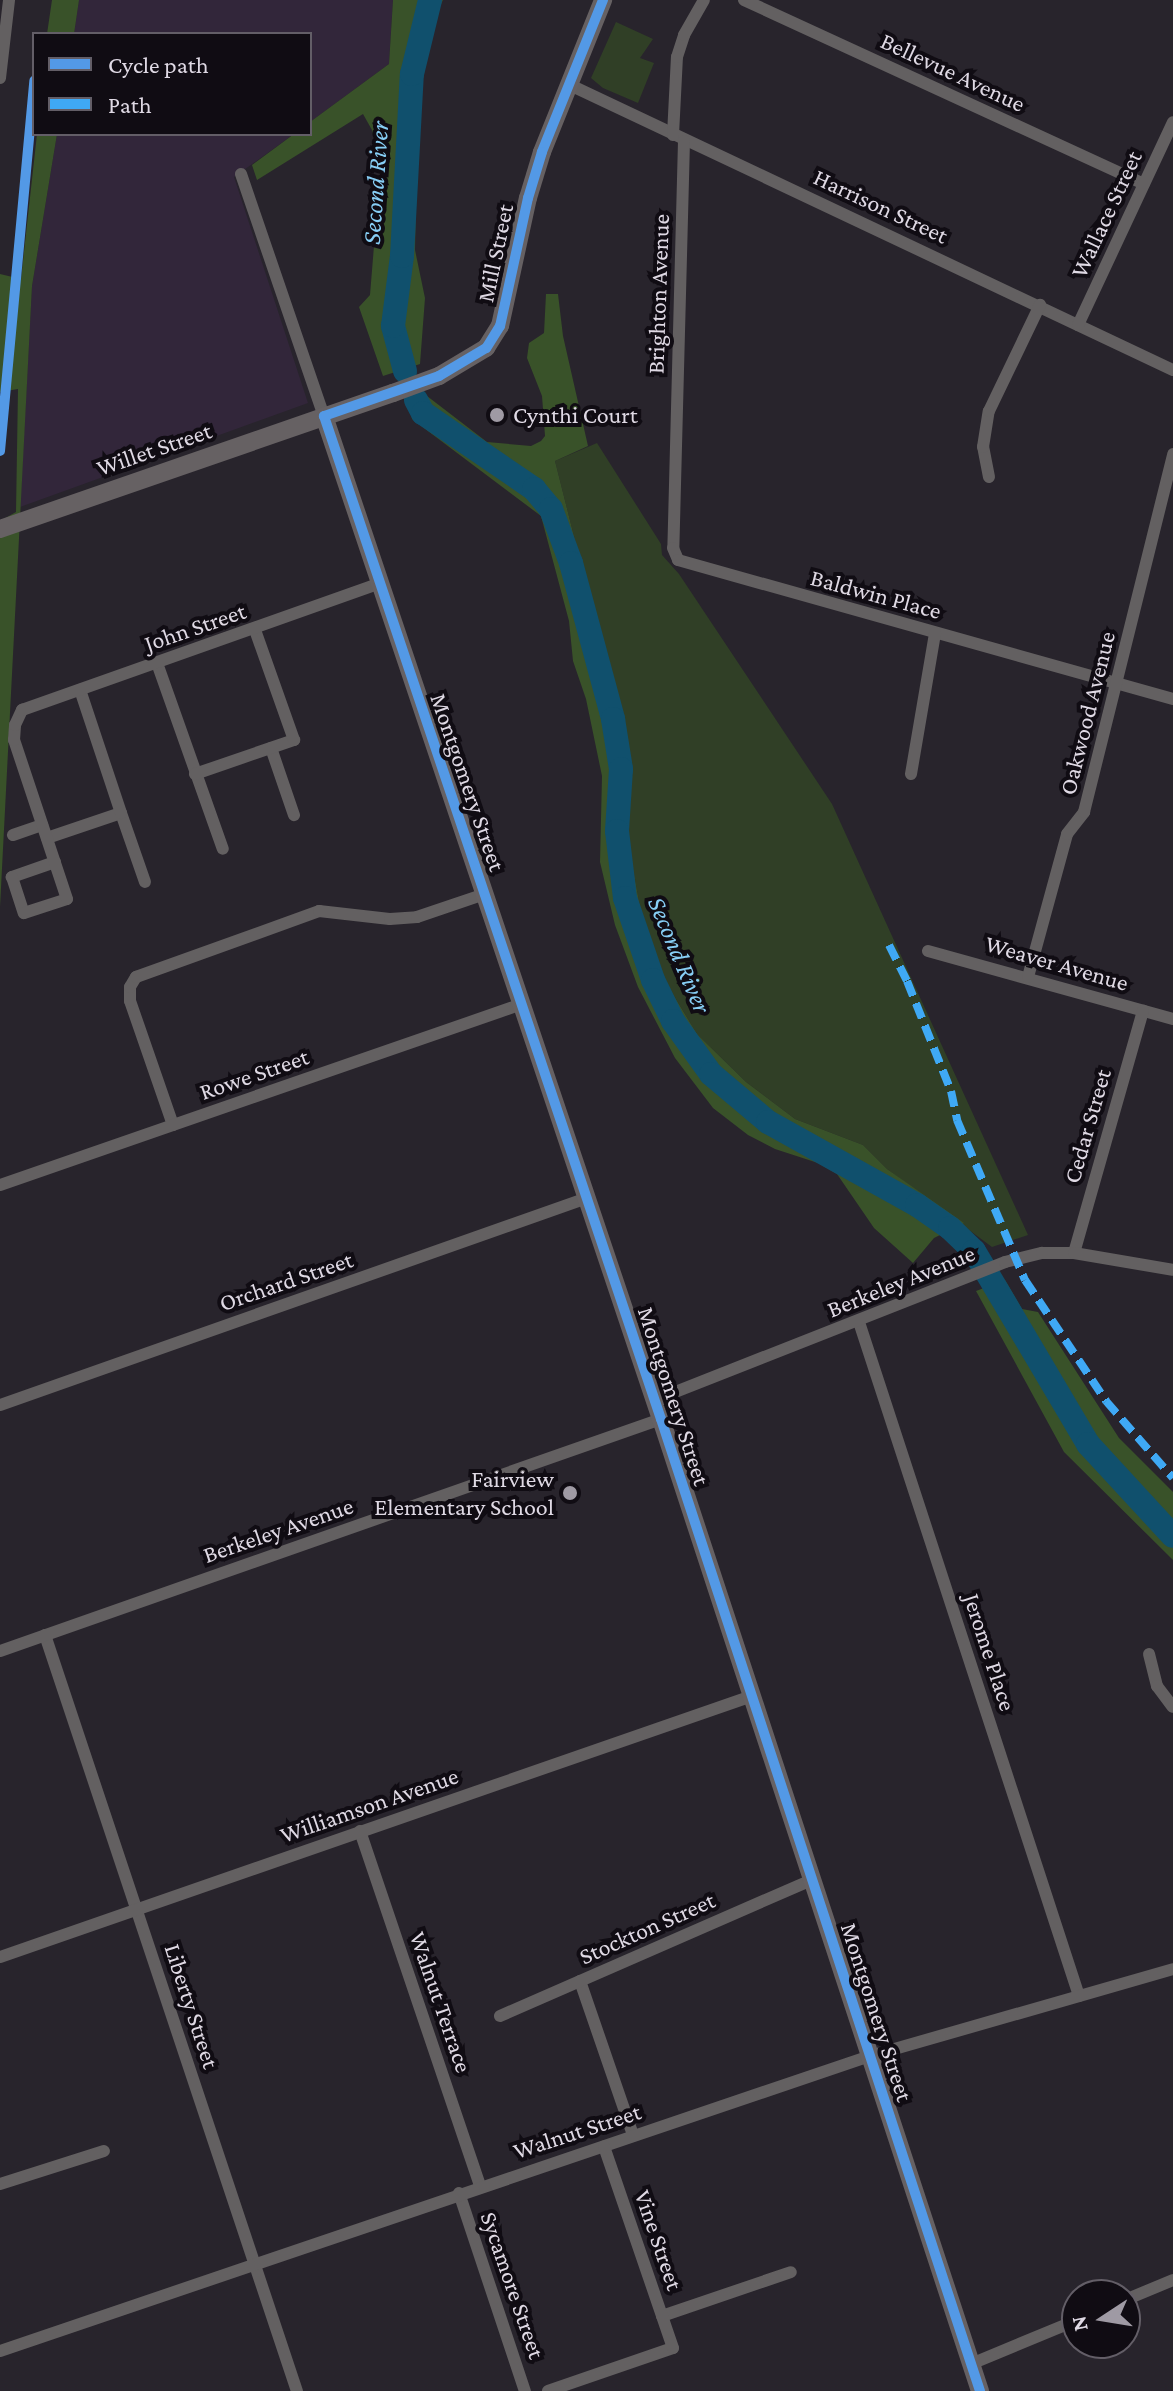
<!DOCTYPE html>
<html>
<head>
<meta charset="utf-8">
<style>
	body { margin:0 }
	#map { position:relative; width:1173px; height:2391px; overflow:hidden; background:#28242c; font-family:"Crimson Pro",serif }
	div>[style] { position:absolute }
	.built>* { inset:0; background:#32263a }
	.green>* { inset:0; background:#303f26 }
	.forest>* { inset:0; background:#395229 }
	.river>* { height:24px; margin:-12px; padding:0 12px; transform-origin:12px; border-radius:12px; background:#10506d }
	.street>* { height:12px; margin:-6px; padding:0 6px; transform-origin:6px; border-radius:6px; background:#636061 }
	.secondary>* { height:18px; margin:-9px; padding:0 9px; transform-origin:9px; border-radius:9px; background:#666163 }
	.quiet>* { height:8px; margin-top:-4px; transform-origin:0; background:repeating-linear-gradient(90deg,#3fa9f5 0 16px,transparent 0 24px) }
	.cycleway>* { height:10px; margin:-5px; padding:0 5px; transform-origin:5px; border-radius:5px; background:#5399e6 }
	.dots>* { width:22px; height:22px; translate:-50% -50%; box-sizing:border-box; border:4px solid #100c13; border-radius:50% }
	span { translate:-50% -50%; white-space:nowrap; text-align:center; line-height:1.15; -webkit-text-stroke:8px #100c13; paint-order:stroke }
	.street-label { font-size:24px; color:#dfd9e4 }
	.poi-label { font-size:24px; color:#dfd9e4 }
	.left { translate:0 -50%; text-align:left }
	.right { translate:-100% -50%; text-align:right }
	.water-label { font-size:26px; color:#87cef5; font-style:italic }
	.legend { position:absolute; left:32px; top:32px; width:280px; height:104px; box-sizing:border-box; background:#100c13; border:2px solid #635e67; margin:0; padding:10px 14px; list-style:none; font-size:24px; color:#dfd9e4 }
	.legend li { display:flex; align-items:center; gap:16px; height:40px }
	.legend b { width:40px; border:2px solid #635e67 }
	.north { position:absolute; left:1061px; top:2279px; width:80px; height:80px; box-sizing:border-box; background:#100c13; border:2px solid #635e67; border-radius:50%; rotate:258deg; font-size:22px; font-weight:700; line-height:32px; text-align:center; color:#dfd9e4 }
	.north::after { content:''; display:block; margin:auto; width:28px; height:36px; background:#9f9aa4; clip-path:polygon(50% 0,100% 100%,50% 72%,0 100%) }
</style>
</head>
<body>
<div id="map">
	<div class="built">
		<i style="clip-path:polygon(79px 0,393px 0,389px 64px,310px 122px,310px 34px,74px 34px)"></i>
		<i style="clip-path:polygon(57px 134px,294px 134px,234px 177px,308px 403px,20px 507px,32px 286px)"></i>
	</div>
	<div class="green">
		<i style="clip-path:polygon(616px 22px,653px 39px,640px 58px,654px 63px,638px 103px,603px 88px,591px 78px)"></i>
		<i style="clip-path:polygon(597px 443px,661px 544px,662px 555px,679px 574px,832px 804px,1028px 1235px,992px 1247px,887px 1169px,863px 1145px,795px 1119px,746px 1082px,697px 1034px,668px 986px,643px 924px,625px 823px,633px 770px,555px 461px)"></i>
	</div>
	<div class="forest">
		<i style="clip-path:polygon(52px 0,79px 0,74px 34px,47px 34px)"></i>
		<i style="clip-path:polygon(393px 0,443px 0,434px 18px,421px 90px,417px 150px,415px 250px,425px 298px,420px 364px,383px 376px,359px 307px,370px 295px,380px 172px,372px 130px,363px 114px,257px 180px,252px 165px,294px 134px,310px 134px,310px 122px,389px 64px)"></i>
		<i style="clip-path:polygon(37px 134px,57px 134px,32px 286px,0 907px,0 521px,16px 512px,18px 389px,0 392px,0 274px,21px 279px)"></i>
		<i style="clip-path:polygon(546px 294px,558px 294px,563px 336px,588px 446px,555px 461px,633px 770px,625px 823px,643px 924px,668px 986px,697px 1034px,746px 1082px,795px 1119px,863px 1145px,887px 1169px,964px 1223px,934px 1238px,913px 1263px,874px 1228px,837px 1174px,818px 1163px,775px 1149px,748px 1135px,713px 1108px,675px 1058px,638px 987px,615px 925px,600px 862px,602px 776px,586px 699px,573px 661px,569px 621px,541px 516px,412px 419px,409px 403px,427px 396px,487px 442px,531px 446px,541px 441px,545px 436px,542px 396px,527px 358px,529px 343px,544px 333px)"></i>
		<i style="clip-path:polygon(1005px 1280px,1022px 1309px,1038px 1312px,1119px 1438px,1173px 1492px,1173px 1560px,1064px 1452px,976px 1291px)"></i>
	</div>
	<div class="river">
		<i style="left:405px;top:371px;width:47px;rotate:-104.9deg"></i>
		<i style="left:393px;top:326px;width:71px;rotate:-82.7deg"></i>
		<i style="left:402px;top:256px;width:182px;rotate:-86.9deg"></i>
		<i style="left:412px;top:74px;width:76px;rotate:-76.3deg"></i>
		<i style="left:416px;top:400px;width:15px;rotate:62deg"></i>
		<i style="left:423px;top:413px;width:135px;rotate:34.4deg"></i>
		<i style="left:534px;top:489px;width:26px;rotate:50deg"></i>
		<i style="left:551px;top:509px;width:58px;rotate:69.7deg"></i>
		<i style="left:571px;top:563px;width:162px;rotate:74.9deg"></i>
		<i style="left:613px;top:719px;width:51px;rotate:80.9deg"></i>
		<i style="left:621px;top:769px;width:62px;rotate:93.7deg"></i>
		<i style="left:617px;top:831px;width:67px;rotate:83.2deg"></i>
		<i style="left:625px;top:898px;width:87px;rotate:71.1deg"></i>
		<i style="left:653px;top:980px;width:46px;rotate:64deg"></i>
		<i style="left:673px;top:1021px;width:65px;rotate:54.4deg"></i>
		<i style="left:711px;top:1074px;width:75px;rotate:40.1deg"></i>
		<i style="left:768px;top:1122px;width:171px;rotate:29.1deg"></i>
		<i style="left:917px;top:1205px;width:40px;rotate:34.9deg"></i>
		<i style="left:950px;top:1228px;width:33px;rotate:44deg"></i>
		<i style="left:974px;top:1251px;width:224px;rotate:59.4deg"></i>
		<i style="left:1088px;top:1444px;width:125px;rotate:47.3deg"></i>
	</div>
	<div class="street">
		<i style="left:744px;top:0;width:440px;rotate:24.7deg"></i>
		<i style="left:0;top:78px;width:79px;rotate:-83.4deg"></i>
		<i style="left:570px;top:85px;width:667px;rotate:25.3deg"></i>
		<i style="left:673px;top:135px;width:78px;rotate:-87.1deg"></i>
		<i style="left:677px;top:57px;width:23px;rotate:-72deg"></i>
		<i style="left:684px;top:35px;width:40px;rotate:-60.3deg"></i>
		<i style="left:684px;top:141px;width:407px;rotate:91.5deg"></i>
		<i style="left:673px;top:548px;width:13px;rotate:67deg"></i>
		<i style="left:678px;top:560px;width:514px;rotate:15.69deg"></i>
		<i style="left:241px;top:174px;width:256px;rotate:71.1deg"></i>
		<i style="left:1078px;top:325px;width:224px;rotate:-64.9deg"></i>
		<i style="left:989px;top:477px;width:31px;rotate:-101deg"></i>
		<i style="left:983px;top:447px;width:36px;rotate:-81deg"></i>
		<i style="left:989px;top:411px;width:118px;rotate:-64.3deg"></i>
		<i style="left:157px;top:663px;width:197px;rotate:70.5deg"></i>
		<i style="left:271px;top:748px;width:71px;rotate:71.1deg"></i>
		<i style="left:195px;top:774px;width:105px;rotate:-19deg"></i>
		<i style="left:294px;top:740px;width:117px;rotate:-109.5deg"></i>
		<i style="left:911px;top:774px;width:143px;rotate:-80.3deg"></i>
		<i style="left:121px;top:813px;width:73px;rotate:70.8deg"></i>
		<i style="left:13px;top:835px;width:31px;rotate:-19deg"></i>
		<i style="left:47px;top:838px;width:78px;rotate:-18.7deg"></i>
		<i style="left:121px;top:813px;width:130px;rotate:-108.4deg"></i>
		<i style="left:55px;top:862px;width:46px;rotate:160.8deg"></i>
		<i style="left:12px;top:877px;width:38px;rotate:72deg"></i>
		<i style="left:24px;top:913px;width:45px;rotate:-18deg"></i>
		<i style="left:67px;top:899px;width:168px;rotate:-108.4deg"></i>
		<i style="left:14px;top:740px;width:15px;rotate:-86deg"></i>
		<i style="left:15px;top:725px;width:17px;rotate:-65deg"></i>
		<i style="left:22px;top:710px;width:380px;rotate:-19.5deg"></i>
		<i style="left:928px;top:951px;width:254px;rotate:15.5deg"></i>
		<i style="left:1028px;top:977px;width:148px;rotate:-74.7deg"></i>
		<i style="left:1067px;top:834px;width:28px;rotate:-52deg"></i>
		<i style="left:1084px;top:812px;width:369px;rotate:-76deg"></i>
		<i style="left:173px;top:1125px;width:131px;rotate:-109.1deg"></i>
		<i style="left:130px;top:1001px;width:14px;rotate:-90deg"></i>
		<i style="left:130px;top:987px;width:12px;rotate:-59deg"></i>
		<i style="left:136px;top:977px;width:195px;rotate:-19.8deg"></i>
		<i style="left:319px;top:911px;width:71px;rotate:6.4deg"></i>
		<i style="left:390px;top:919px;width:27px;rotate:-4deg"></i>
		<i style="left:417px;top:917px;width:72px;rotate:-18.7deg"></i>
		<i style="left:0;top:1185px;width:552px;rotate:-19.12deg"></i>
		<i style="left:1074px;top:1253px;width:252px;rotate:-74.1deg"></i>
		<i style="left:859px;top:1322px;width:709px;rotate:71.92deg"></i>
		<i style="left:655px;top:1400px;width:376px;rotate:-21.5deg"></i>
		<i style="left:1005px;top:1262px;width:38px;rotate:-14deg"></i>
		<i style="left:1042px;top:1253px;width:32px"></i>
		<i style="left:1074px;top:1253px;width:100px;rotate:9.7deg"></i>
		<i style="left:0;top:1405px;width:622px;rotate:-19.42deg"></i>
		<i style="left:45px;top:1635px;width:797px;rotate:71.57deg"></i>
		<i style="left:0;top:1651px;width:701px;rotate:-19.34deg"></i>
		<i style="left:1149px;top:1654px;width:33px;rotate:76deg"></i>
		<i style="left:1157px;top:1686px;width:26px;rotate:53deg"></i>
		<i style="left:360px;top:1831px;width:375px;rotate:71.3deg"></i>
		<i style="left:0;top:1957px;width:796px;rotate:-19.14deg"></i>
		<i style="left:580px;top:1981px;width:163px;rotate:71deg"></i>
		<i style="left:500px;top:2016px;width:340px;rotate:-23.6deg"></i>
		<i style="left:0;top:2184px;width:109px;rotate:-17.6deg"></i>
		<i style="left:459px;top:2193px;width:209px;rotate:71.6deg"></i>
		<i style="left:1125px;top:2300px;width:52px;rotate:-22.6deg"></i>
		<i style="left:662px;top:2316px;width:136px;rotate:-18.8deg"></i>
		<i style="left:0;top:2351px;width:919px;rotate:-18.73deg"></i>
		<i style="left:870px;top:2056px;width:315px;rotate:-16deg"></i>
		<i style="left:971px;top:2364px;width:115px;rotate:-22.5deg"></i>
		<i style="left:548px;top:2391px;width:132px;rotate:-19deg"></i>
		<i style="left:673px;top:2348px;width:213px;rotate:-108.9deg"></i>
	</div>
	<div class="secondary">
		<i style="left:324px;top:416px;width:1058px;rotate:71.43deg"></i>
		<i style="left:661px;top:1419px;width:1023px;rotate:71.83deg"></i>
		<i style="left:0;top:529px;width:416px;rotate:-19.1deg"></i>
		<i style="left:393px;top:393px;width:49px;rotate:-20.3deg"></i>
		<i style="left:439px;top:376px;width:55px;rotate:-30.8deg"></i>
		<i style="left:486px;top:348px;width:26px;rotate:-58deg"></i>
		<i style="left:500px;top:326px;width:131px;rotate:-77.7deg"></i>
		<i style="left:528px;top:198px;width:48px;rotate:-73.1deg"></i>
		<i style="left:542px;top:152px;width:164px;rotate:-68.1deg"></i>
	</div>
	<div class="quiet">
		<i style="left:889px;top:945px;width:40px;rotate:63.4deg"></i>
		<i style="left:907px;top:981px;width:118px;rotate:68.2deg"></i>
		<i style="left:951px;top:1091px;width:30px;rotate:78deg"></i>
		<i style="left:957px;top:1120px;width:174px;rotate:67deg"></i>
		<i style="left:1025px;top:1280px;width:146px;rotate:56.2deg"></i>
		<i style="left:1106px;top:1401px;width:102px;rotate:49deg"></i>
	</div>
	<div class="cycleway">
		<i style="left:603px;top:0;width:164px;rotate:111.9deg"></i>
		<i style="left:542px;top:152px;width:48px;rotate:106.9deg"></i>
		<i style="left:528px;top:198px;width:131px;rotate:102.3deg"></i>
		<i style="left:500px;top:326px;width:26px;rotate:122deg"></i>
		<i style="left:486px;top:348px;width:55px;rotate:149.2deg"></i>
		<i style="left:439px;top:376px;width:122px;rotate:160.8deg"></i>
		<i style="left:324px;top:416px;width:1058px;rotate:71.43deg"></i>
		<i style="left:661px;top:1419px;width:1023px;rotate:71.83deg"></i>
		<i style="left:0;top:451px;width:372px;rotate:-84.7deg"></i>
	</div>
	<div class="dots">
		<i style="left:497px;top:415px;background:#9f9aa4"></i>
		<i style="left:570px;top:1493px;background:#9f9aa4"></i>
	</div>
	<div class="street-label">
		<span style="left:953px;top:72px;rotate:25deg">Bellevue Avenue</span>
		<span style="left:881px;top:206px;rotate:25deg">Harrison Street</span>
		<span style="left:1106px;top:214px;rotate:-65deg">Wallace Street</span>
		<span style="left:495px;top:253px;rotate:-78deg">Mill Street</span>
		<span style="left:658px;top:294px;rotate:-88deg">Brighton Avenue</span>
		<span style="left:154px;top:449px;rotate:-19deg">Willet Street</span>
		<span style="left:876px;top:594px;rotate:15deg">Baldwin Place</span>
		<span style="left:195px;top:627px;rotate:-19deg">John Street</span>
		<span style="left:1087px;top:713px;rotate:-76deg">Oakwood Avenue</span>
		<span style="left:468px;top:782px;rotate:71deg">Montgomery Street</span>
		<span style="left:1057px;top:963px;rotate:16deg">Weaver Avenue</span>
		<span style="left:254px;top:1074px;rotate:-19deg">Rowe Street</span>
		<span style="left:1087px;top:1126px;rotate:-74deg">Cedar Street</span>
		<span style="left:286px;top:1281px;rotate:-19deg">Orchard Street</span>
		<span style="left:901px;top:1281px;rotate:-22deg">Berkeley Avenue</span>
		<span style="left:674px;top:1396px;rotate:72deg">Montgomery Street</span>
		<span style="left:278px;top:1530px;rotate:-19deg">Berkeley Avenue</span>
		<span style="left:990px;top:1652px;rotate:72deg">Jerome Place</span>
		<span style="left:369px;top:1805px;rotate:-19deg">Williamson Avenue</span>
		<span style="left:647px;top:1928px;rotate:-24deg">Stockton Street</span>
		<span style="left:441px;top:2002px;rotate:71deg">Walnut Terrace</span>
		<span style="left:192px;top:2006px;rotate:72deg">Liberty Street</span>
		<span style="left:877px;top:2012px;rotate:72deg">Montgomery Street</span>
		<span style="left:577px;top:2131px;rotate:-18deg">Walnut Street</span>
		<span style="left:659px;top:2240px;rotate:71deg">Vine Street</span>
		<span style="left:513px;top:2285px;rotate:71deg">Sycamore Street</span>
	</div>
	<div class="poi-label">
		<span class="left" style="left:513px;top:415px">Cynthi Court</span>
		<span class="right" style="left:554px;top:1493px">Fairview<br>Elementary School</span>
	</div>
	<div class="water-label">
		<span style="left:376px;top:183px;rotate:-86deg">Second River</span>
		<span style="left:679px;top:955px;rotate:67deg">Second River</span>
	</div>
	<ul class="legend">
	<li><b style="height:10px;background:#5399e6"></b>Cycle path</li>
	<li><b style="height:10px;background:#3fa9f5"></b>Path</li>
	</ul>
	<div class="north">N</div>
</div>
</body>
</html>
